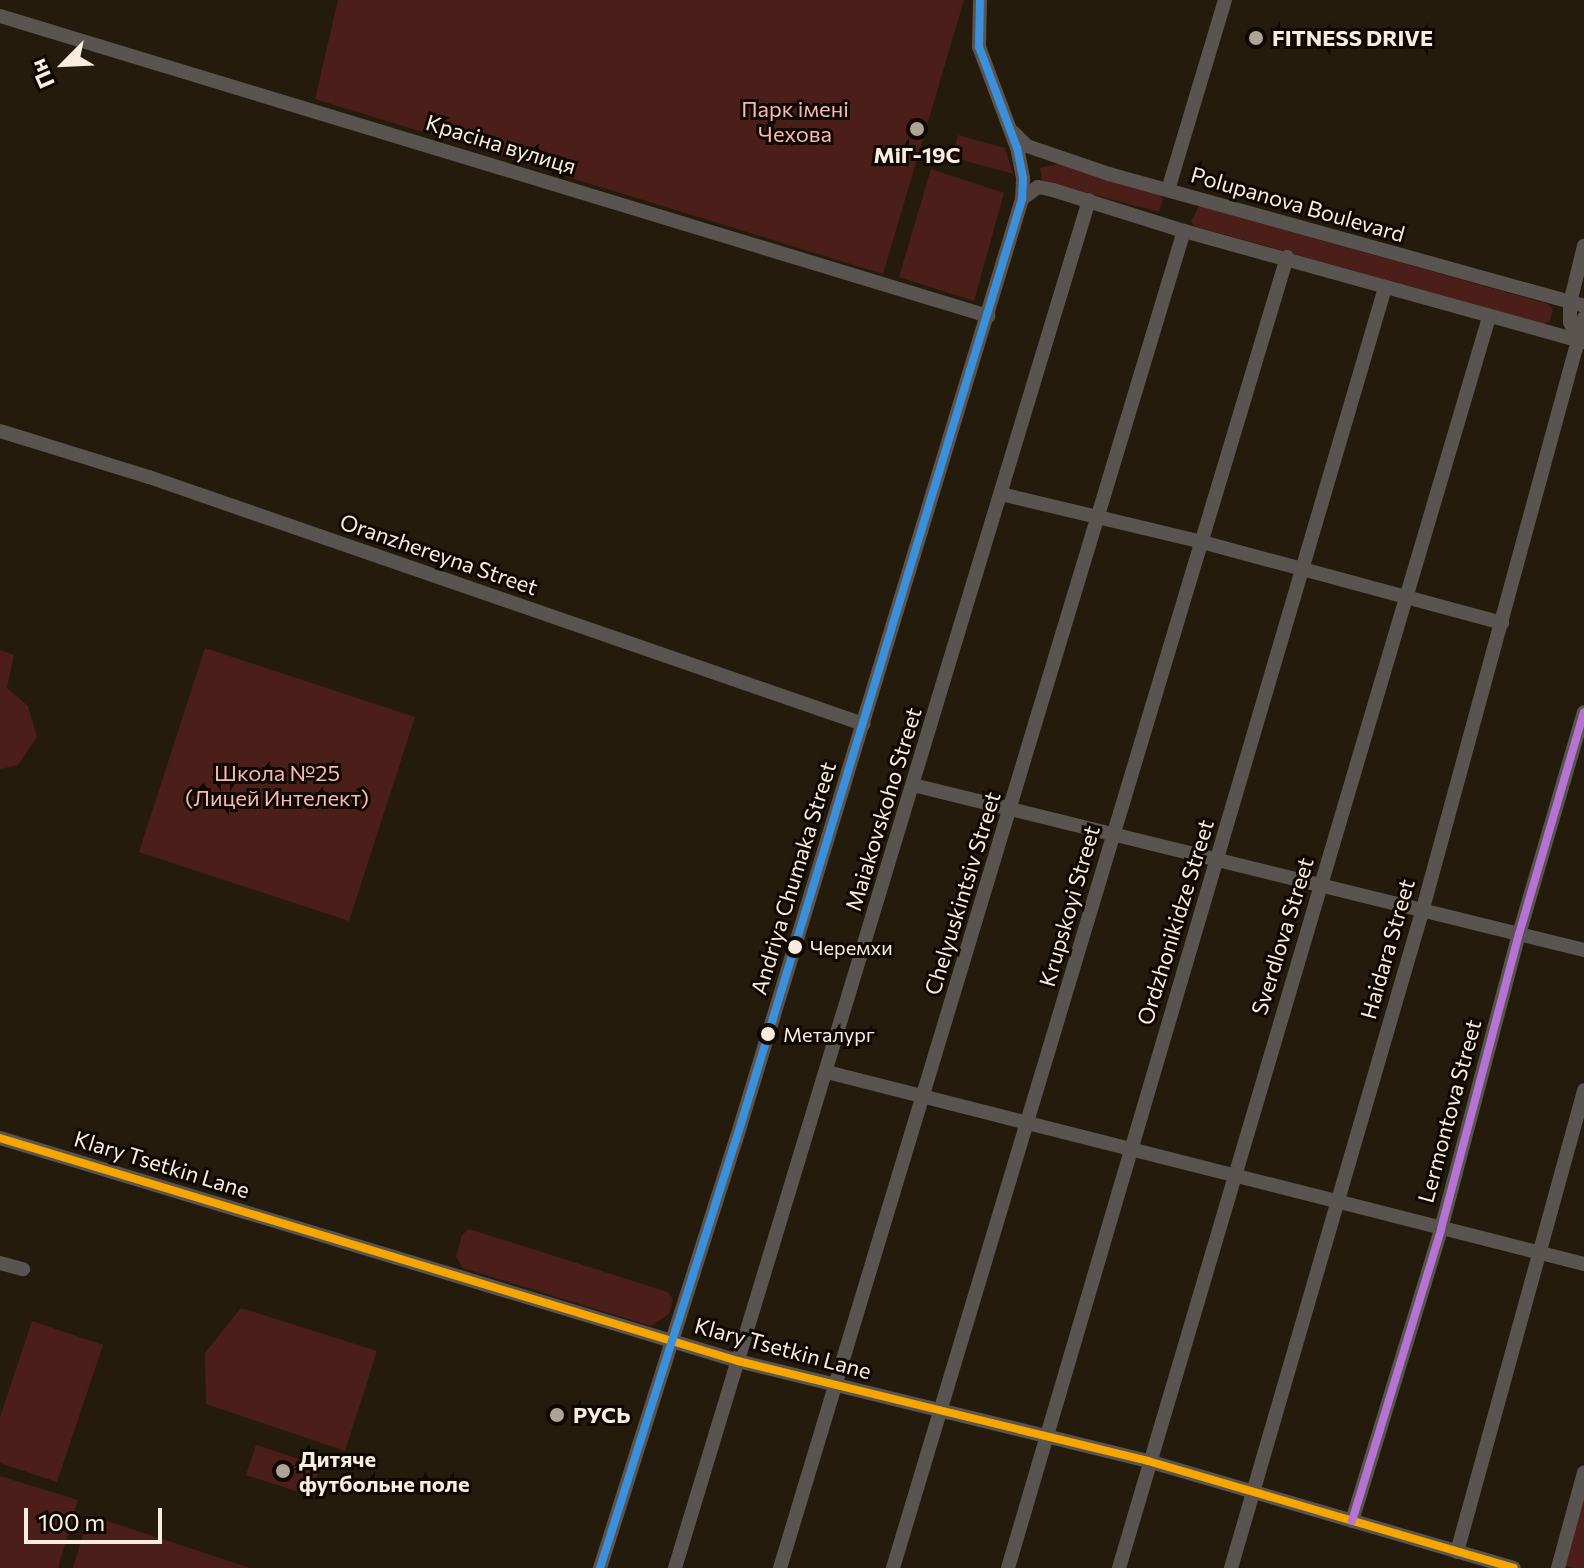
<!DOCTYPE html>
<html>
<head>
<meta charset="utf-8">
<style>
	body { margin:0 }
	#map { position:relative; width:1584px; height:1568px; overflow:hidden; background:#241b0d; font-family:Commissioner,sans-serif }
	div>[style] { position:absolute }
	.green>* { inset:0; background:#4b1e19 }
	.minor>* { height:14px; margin:-7px; padding:0 7px; transform-origin:7px; border-radius:7px; background:#595450 }
	.bus-1>* { height:8px; margin:-4px; padding:0 4px; transform-origin:4px; border-radius:4px; background:#f7a600 }
	.bus-2>* { height:8px; margin:-4px; padding:0 4px; transform-origin:4px; border-radius:4px; background:#b673d3 }
	.bus-3>* { height:8px; margin:-4px; padding:0 4px; transform-origin:4px; border-radius:4px; background:#3a90db }
	.dots>* { width:22px; height:22px; translate:-50% -50%; box-sizing:border-box; border:4px solid #100902; border-radius:50% }
	span { translate:-50% -50%; white-space:nowrap; text-align:center; line-height:1.15; -webkit-text-stroke:6px #100902; paint-order:stroke }
	.bus-label { font-size:20px; color:#f8edde }
	.left { translate:0 -50%; text-align:left }
	.poi-label { font-size:22px; color:#f8edde; font-weight:700 }
	.park-label { font-size:22px; color:#f6b8b2 }
	.street-label { font-size:22px; color:#f8edde }
	.north { position:absolute; left:24px; top:24px; width:80px; height:80px; -webkit-text-stroke:6px #100902; paint-order:stroke; rotate:246deg; font-size:22px; font-weight:700; line-height:32px; text-align:center; color:#f8edde }
	.north::after { content:''; display:block; margin:auto; width:28px; height:36px; background:#f8edde; clip-path:polygon(50% 0,100% 100%,50% 72%,0 100%) }
	.scale { position:absolute; left:24px; top:1508px; width:138px; height:36px; box-sizing:border-box; border:4px solid #f8edde; border-top:0; padding-left:10px; font-size:24px; line-height:28px; white-space:nowrap; color:#f8edde; -webkit-text-stroke:6px #100902; paint-order:stroke }
</style>
</head>
<body>
<div id="map">
	<div class="green">
		<i style="clip-path:polygon(338px 0,964px 0,883px 274px,315px 99px)"></i>
		<i style="clip-path:polygon(958px 135px,1005px 148px,1013px 174px,952px 157px)"></i>
		<i style="clip-path:polygon(1058px 164px,1160px 195px,1163px 199px,1159px 212px,1042px 181px,1040px 168px)"></i>
		<i style="clip-path:polygon(931px 169px,1004px 193px,974px 301px,899px 277px)"></i>
		<i style="clip-path:polygon(1199px 206px,1548px 304px,1553px 310px,1550px 321px,1545px 324px,1194px 226px,1191px 221px)"></i>
		<i style="clip-path:polygon(205px 648px,415px 717px,349px 921px,139px 852px)"></i>
		<i style="clip-path:polygon(0 650px,14px 655px,7px 688px,28px 706px,37px 737px,18px 765px,0 769px)"></i>
		<i style="clip-path:polygon(469px 1229px,668px 1292px,673px 1299px,669px 1314px,651px 1326px,463px 1268px,456px 1257px,462px 1235px)"></i>
		<i style="clip-path:polygon(241px 1308px,377px 1351px,345px 1451px,206px 1404px,205px 1353px)"></i>
		<i style="clip-path:polygon(32px 1321px,103px 1345px,57px 1482px,0 1463px,0 1417px)"></i>
		<i style="clip-path:polygon(256px 1445px,320px 1466px,311px 1496px,246px 1475px)"></i>
		<i style="clip-path:polygon(0 1476px,78px 1500px,58px 1568px,0 1568px)"></i>
		<i style="clip-path:polygon(1584px 1482px,1584px 1568px,1574px 1568px,1561px 1564px)"></i>
		<i style="clip-path:polygon(89px 1515px,250px 1568px,73px 1568px)"></i>
	</div>
	<div class="minor">
		<i style="left:0;top:16px;width:1033px;rotate:16.89deg"></i>
		<i style="left:1013px;top:132px;width:20px;rotate:45deg"></i>
		<i style="left:1027px;top:146px;width:87px;rotate:18.9deg"></i>
		<i style="left:1109px;top:174px;width:493px;rotate:15.5deg"></i>
		<i style="left:1168px;top:190px;width:198px;rotate:-73.3deg"></i>
		<i style="left:1022px;top:199px;width:20px;rotate:-37deg"></i>
		<i style="left:1038px;top:187px;width:15px;rotate:11deg"></i>
		<i style="left:1053px;top:190px;width:137px;rotate:17.4deg"></i>
		<i style="left:1184px;top:231px;width:415px;rotate:15.5deg"></i>
		<i style="left:1579px;top:340px;width:20px;rotate:-117deg"></i>
		<i style="left:1570px;top:322px;width:19px;rotate:-90deg"></i>
		<i style="left:1570px;top:303px;width:59px;rotate:-76.2deg"></i>
		<i style="left:0;top:431px;width:156px;rotate:17.2deg"></i>
		<i style="left:149px;top:477px;width:756px;rotate:19.08deg"></i>
		<i style="left:1001px;top:494px;width:207px;rotate:13.4deg"></i>
		<i style="left:1202px;top:542px;width:311px;rotate:15.1deg"></i>
		<i style="left:913px;top:785px;width:691px;rotate:13.82deg"></i>
		<i style="left:827px;top:1072px;width:781px;rotate:14.23deg"></i>
		<i style="left:0;top:1138px;width:771px;rotate:16.81deg"></i>
		<i style="left:738px;top:1361px;width:422px;rotate:13.7deg"></i>
		<i style="left:1148px;top:1461px;width:381px;rotate:16.3deg"></i>
		<i style="left:0;top:1263px;width:24px;rotate:15deg"></i>
		<i style="left:1352px;top:1521px;width:305px;rotate:-73deg"></i>
		<i style="left:1441px;top:1229px;width:305px;rotate:-75.2deg"></i>
		<i style="left:1519px;top:934px;width:231px;rotate:-73.7deg"></i>
		<i style="left:1457px;top:1552px;width:479px;rotate:-74.6deg"></i>
		<i style="left:600px;top:1568px;width:449px;rotate:-72.4deg"></i>
		<i style="left:736px;top:1140px;width:984px;rotate:-73.09deg"></i>
		<i style="left:1022px;top:199px;width:21px;rotate:-87deg"></i>
		<i style="left:1023px;top:178px;width:31px;rotate:-101deg"></i>
		<i style="left:1017px;top:148px;width:108px;rotate:-110.6deg"></i>
		<i style="left:979px;top:47px;width:47px;rotate:-88.8deg"></i>
		<i style="left:675px;top:1568px;width:1429px;rotate:-73.16deg"></i>
		<i style="left:780px;top:1568px;width:1397px;rotate:-73.19deg"></i>
		<i style="left:893px;top:1568px;width:1369px;rotate:-73.27deg"></i>
		<i style="left:1008px;top:1568px;width:1334px;rotate:-73.59deg"></i>
		<i style="left:1119px;top:1568px;width:1305px;rotate:-73.52deg"></i>
		<i style="left:1231px;top:1568px;width:683px;rotate:-73.77deg"></i>
		<i style="left:1422px;top:912px;width:616px;rotate:-74.74deg"></i>
		<i style="left:1558px;top:1568px;width:99px;rotate:-74.8deg"></i>
	</div>
	<div class="bus-1">
		<i style="left:0;top:1138px;width:771px;rotate:16.81deg"></i>
		<i style="left:738px;top:1361px;width:422px;rotate:13.7deg"></i>
		<i style="left:1148px;top:1461px;width:381px;rotate:16.3deg"></i>
	</div>
	<div class="bus-2">
		<i style="left:1352px;top:1521px;width:305px;rotate:-73deg"></i>
		<i style="left:1441px;top:1229px;width:305px;rotate:-75.2deg"></i>
		<i style="left:1519px;top:934px;width:231px;rotate:-73.7deg"></i>
	</div>
	<div class="bus-3">
		<i style="left:600px;top:1568px;width:449px;rotate:-72.4deg"></i>
		<i style="left:736px;top:1140px;width:984px;rotate:-73.09deg"></i>
		<i style="left:1022px;top:199px;width:21px;rotate:-87deg"></i>
		<i style="left:1023px;top:178px;width:31px;rotate:-101deg"></i>
		<i style="left:1017px;top:148px;width:108px;rotate:-110.6deg"></i>
		<i style="left:979px;top:47px;width:47px;rotate:-88.8deg"></i>
	</div>
	<div class="dots">
		<i style="left:1256px;top:38px;background:#aea495"></i>
		<i style="left:917px;top:129px;background:#aea495"></i>
		<i style="left:795px;top:947px;background:#f8edde"></i>
		<i style="left:768px;top:1034px;background:#f8edde"></i>
		<i style="left:557px;top:1415px;background:#aea495"></i>
		<i style="left:283px;top:1471px;background:#aea495"></i>
	</div>
	<div class="bus-label">
		<span class="left" style="left:810px;top:947px">Черемхи</span>
		<span class="left" style="left:783px;top:1034px">Металург</span>
	</div>
	<div class="poi-label">
		<span class="left" style="left:1272px;top:38px">FITNESS DRIVE</span>
		<span style="left:917px;top:155px">МіГ-19С</span>
		<span class="left" style="left:573px;top:1415px">РУСЬ</span>
		<span class="left" style="left:299px;top:1471px">Дитяче<br>футбольне поле</span>
	</div>
	<div class="park-label">
		<span style="left:795px;top:121px">Парк імені<br>Чехова</span>
		<span style="left:277px;top:785px">Школа №25<br>(Лицей Интелект)</span>
	</div>
	<div class="street-label">
		<span style="left:501px;top:144px;rotate:17deg">Красіна вулиця</span>
		<span style="left:1298px;top:204px;rotate:16deg">Polupanova Boulevard</span>
		<span style="left:439px;top:554px;rotate:19deg">Oranzhereyna Street</span>
		<span style="left:883px;top:809px;rotate:-73deg">Maiakovskoho Street</span>
		<span style="left:793px;top:878px;rotate:-73deg">Andriya Chumaka Street</span>
		<span style="left:962px;top:893px;rotate:-73deg">Chelyuskintsiv Street</span>
		<span style="left:1069px;top:906px;rotate:-74deg">Krupskoyi Street</span>
		<span style="left:1175px;top:922px;rotate:-73deg">Ordzhonikidze Street</span>
		<span style="left:1282px;top:936px;rotate:-73deg">Sverdlova Street</span>
		<span style="left:1387px;top:949px;rotate:-74deg">Haidara Street</span>
		<span style="left:1449px;top:1111px;rotate:-75deg">Lermontova Street</span>
		<span style="left:162px;top:1164px;rotate:17deg">Klary Tsetkin Lane</span>
		<span style="left:783px;top:1348px;rotate:15deg">Klary Tsetkin Lane</span>
	</div>
	<div class="north">Пн</div>
	<div class="scale">100 m</div>
</div>
</body>
</html>
